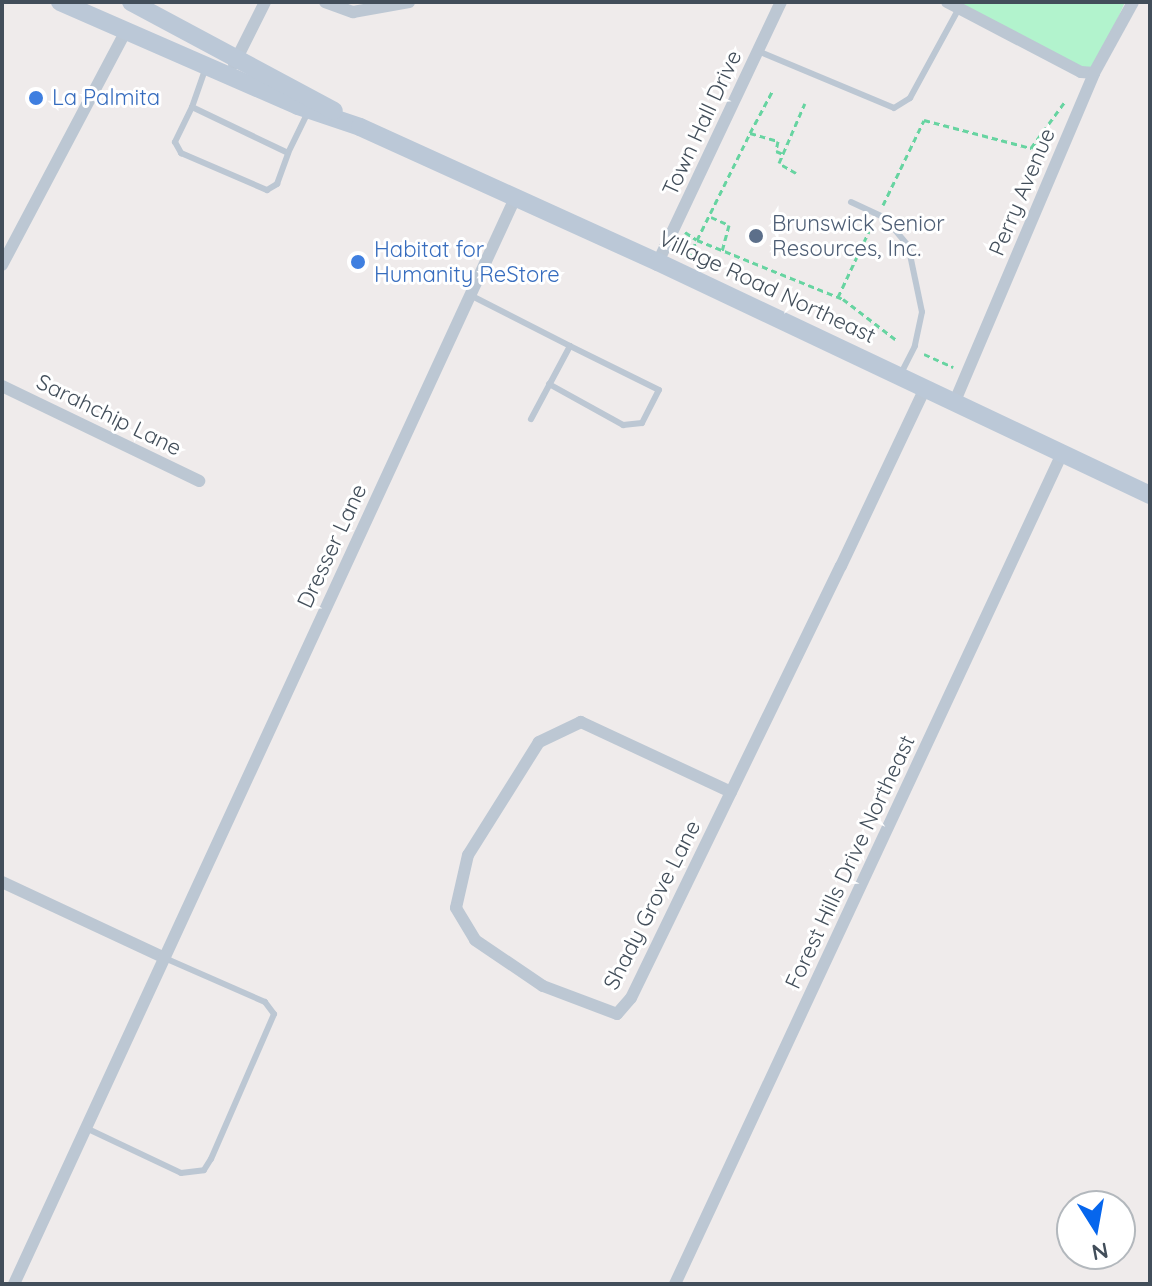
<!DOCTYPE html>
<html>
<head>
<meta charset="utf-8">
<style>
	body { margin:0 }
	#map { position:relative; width:1152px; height:1286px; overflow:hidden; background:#efebeb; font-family:Quicksand,sans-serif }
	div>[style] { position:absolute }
	.green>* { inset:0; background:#b2f3cd }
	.path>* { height:3px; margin-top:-1.5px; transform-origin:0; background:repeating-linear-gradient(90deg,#67d4a1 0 6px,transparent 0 10px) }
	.service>* { height:6px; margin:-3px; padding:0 3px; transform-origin:3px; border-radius:3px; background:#bcc7d3 }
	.minor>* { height:12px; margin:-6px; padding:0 6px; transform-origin:6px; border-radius:6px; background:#bcc7d3 }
	.secondary>* { height:18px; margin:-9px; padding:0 9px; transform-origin:9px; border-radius:9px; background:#bbc8d7 }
	.dots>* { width:22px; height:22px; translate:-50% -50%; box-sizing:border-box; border:4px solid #fff; border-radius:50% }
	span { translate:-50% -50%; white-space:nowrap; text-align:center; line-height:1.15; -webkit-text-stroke:6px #fff; paint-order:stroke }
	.shop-label { font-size:22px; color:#366cbe }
	.left { translate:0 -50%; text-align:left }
	.street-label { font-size:22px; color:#424e5a }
	.service-label { font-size:22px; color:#4e5e75 }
	.frame { position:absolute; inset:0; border:4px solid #424e5a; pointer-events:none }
	.north { position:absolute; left:1056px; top:1190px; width:80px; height:80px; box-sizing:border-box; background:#fff; border:2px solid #b3b8bd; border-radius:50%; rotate:169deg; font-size:22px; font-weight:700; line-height:32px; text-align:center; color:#424e5a }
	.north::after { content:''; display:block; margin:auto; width:28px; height:36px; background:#0666ed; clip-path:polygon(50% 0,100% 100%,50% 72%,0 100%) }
</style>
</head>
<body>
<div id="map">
	<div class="green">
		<i style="clip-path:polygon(950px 2px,1125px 2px,1094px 73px)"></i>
	</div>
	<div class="path">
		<i style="left:750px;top:133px;width:49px;rotate:-61.9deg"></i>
		<i style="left:796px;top:173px;width:20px;rotate:-150deg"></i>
		<i style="left:779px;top:163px;width:65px;rotate:-66.6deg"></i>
		<i style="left:883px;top:205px;width:94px;rotate:-64.2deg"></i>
		<i style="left:924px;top:120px;width:111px;rotate:14.7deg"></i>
		<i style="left:1031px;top:148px;width:59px;rotate:-53.9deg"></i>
		<i style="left:711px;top:217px;width:20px;rotate:24deg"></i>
		<i style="left:729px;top:225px;width:28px;rotate:105deg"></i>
		<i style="left:685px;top:232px;width:14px;rotate:34deg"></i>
		<i style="left:697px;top:240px;width:119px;rotate:-63.6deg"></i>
		<i style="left:750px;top:133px;width:29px;rotate:16deg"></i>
		<i style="left:778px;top:141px;width:10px;rotate:101deg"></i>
		<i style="left:776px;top:151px;width:8px;rotate:23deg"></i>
		<i style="left:688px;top:258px;width:20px;rotate:-63deg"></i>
		<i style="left:697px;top:240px;width:157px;rotate:22deg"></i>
		<i style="left:843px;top:299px;width:66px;rotate:37.6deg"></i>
		<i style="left:838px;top:297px;width:77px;rotate:-64.8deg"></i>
		<i style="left:924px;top:354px;width:32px;rotate:24deg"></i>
	</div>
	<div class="service">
		<i style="left:758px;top:51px;width:147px;rotate:22.7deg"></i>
		<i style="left:894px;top:108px;width:19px;rotate:-32deg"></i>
		<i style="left:910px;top:98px;width:102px;rotate:-61.4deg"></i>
		<i style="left:206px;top:67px;width:42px;rotate:109.3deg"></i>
		<i style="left:192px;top:107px;width:106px;rotate:25.6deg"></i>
		<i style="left:288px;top:153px;width:43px;rotate:-64deg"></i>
		<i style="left:192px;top:107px;width:39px;rotate:116deg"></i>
		<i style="left:175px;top:142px;width:13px;rotate:61deg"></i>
		<i style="left:181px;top:153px;width:94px;rotate:23.3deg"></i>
		<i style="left:267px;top:190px;width:12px;rotate:-31deg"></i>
		<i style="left:277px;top:184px;width:33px;rotate:-70deg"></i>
		<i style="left:851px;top:202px;width:38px;rotate:25deg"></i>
		<i style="left:885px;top:218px;width:35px;rotate:50deg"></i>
		<i style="left:908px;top:245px;width:68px;rotate:78.2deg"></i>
		<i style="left:922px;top:312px;width:35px;rotate:102deg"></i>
		<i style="left:915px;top:346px;width:30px;rotate:117deg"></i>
		<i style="left:470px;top:295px;width:112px;rotate:27deg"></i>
		<i style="left:570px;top:346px;width:83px;rotate:118.1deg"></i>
		<i style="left:549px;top:384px;width:85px;rotate:29deg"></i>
		<i style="left:623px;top:425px;width:19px;rotate:-6deg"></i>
		<i style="left:642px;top:423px;width:37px;rotate:-63deg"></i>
		<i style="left:659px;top:390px;width:99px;rotate:-153.7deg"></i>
		<i style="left:86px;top:1128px;width:105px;rotate:25.3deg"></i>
		<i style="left:181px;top:1173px;width:23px;rotate:-7deg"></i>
		<i style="left:204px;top:1170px;width:13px;rotate:-58deg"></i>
		<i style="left:211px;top:1159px;width:158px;rotate:-66.5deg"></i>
		<i style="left:274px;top:1014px;width:15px;rotate:-127deg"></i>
		<i style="left:265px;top:1002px;width:109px;rotate:-156.3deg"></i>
	</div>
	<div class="minor">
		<i style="left:325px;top:2px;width:30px;rotate:20deg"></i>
		<i style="left:353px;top:12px;width:57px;rotate:-10.1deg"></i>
		<i style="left:947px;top:2px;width:151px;rotate:27.6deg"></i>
		<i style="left:1081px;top:72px;width:13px;rotate:4deg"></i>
		<i style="left:234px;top:64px;width:69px;rotate:-63.4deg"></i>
		<i style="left:658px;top:262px;width:288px;rotate:-64.7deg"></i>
		<i style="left:2px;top:265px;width:265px;rotate:-62.1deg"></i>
		<i style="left:2px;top:386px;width:219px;rotate:25.7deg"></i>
		<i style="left:955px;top:401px;width:356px;rotate:-67deg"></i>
		<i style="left:1094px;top:73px;width:81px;rotate:-61.2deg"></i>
		<i style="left:731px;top:792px;width:166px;rotate:-155deg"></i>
		<i style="left:581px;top:722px;width:47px;rotate:154.5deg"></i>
		<i style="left:539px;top:742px;width:133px;rotate:122.1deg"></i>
		<i style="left:468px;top:855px;width:54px;rotate:102.8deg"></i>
		<i style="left:456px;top:908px;width:37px;rotate:59deg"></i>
		<i style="left:475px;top:940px;width:82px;rotate:34.1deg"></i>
		<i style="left:543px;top:986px;width:79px;rotate:20.7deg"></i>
		<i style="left:617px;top:1014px;width:21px;rotate:-49deg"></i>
		<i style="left:631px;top:998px;width:480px;rotate:-64.1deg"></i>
		<i style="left:841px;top:566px;width:197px;rotate:-64.7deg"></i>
		<i style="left:2px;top:882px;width:180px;rotate:25deg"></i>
		<i style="left:14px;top:1284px;width:1196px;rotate:-65.23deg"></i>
		<i style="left:675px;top:1284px;width:914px;rotate:-65.01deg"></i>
	</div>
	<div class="secondary">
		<i style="left:60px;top:2px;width:260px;rotate:23.6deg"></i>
		<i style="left:298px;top:106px;width:65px;rotate:18.7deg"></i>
		<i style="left:360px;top:127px;width:327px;rotate:24.4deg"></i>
		<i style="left:658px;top:262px;width:544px;rotate:25.34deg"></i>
		<i style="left:131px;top:2px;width:230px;rotate:28.2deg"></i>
	</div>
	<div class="dots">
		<i style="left:36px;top:98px;background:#3f7fe0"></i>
		<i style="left:756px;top:236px;background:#5c6f8a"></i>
		<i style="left:358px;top:262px;background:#3f7fe0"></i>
	</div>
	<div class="shop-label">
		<span class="left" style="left:52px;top:98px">La Palmita</span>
		<span class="left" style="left:374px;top:262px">Habitat for<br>Humanity ReStore</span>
	</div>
	<div class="street-label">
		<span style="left:702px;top:123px;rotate:-65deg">Town Hall Drive</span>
		<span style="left:1022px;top:192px;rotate:-67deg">Perry Avenue</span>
		<span style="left:767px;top:287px;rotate:25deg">Village Road Northeast</span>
		<span style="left:109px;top:415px;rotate:26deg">Sarahchip Lane</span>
		<span style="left:332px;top:546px;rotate:-65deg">Dresser Lane</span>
		<span style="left:850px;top:862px;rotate:-65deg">Forest Hills Drive Northeast</span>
		<span style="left:652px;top:905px;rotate:-63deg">Shady Grove Lane</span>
	</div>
	<div class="service-label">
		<span class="left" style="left:772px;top:236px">Brunswick Senior<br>Resources, Inc.</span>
	</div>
	<div class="frame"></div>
	<div class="north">N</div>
</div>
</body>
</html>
